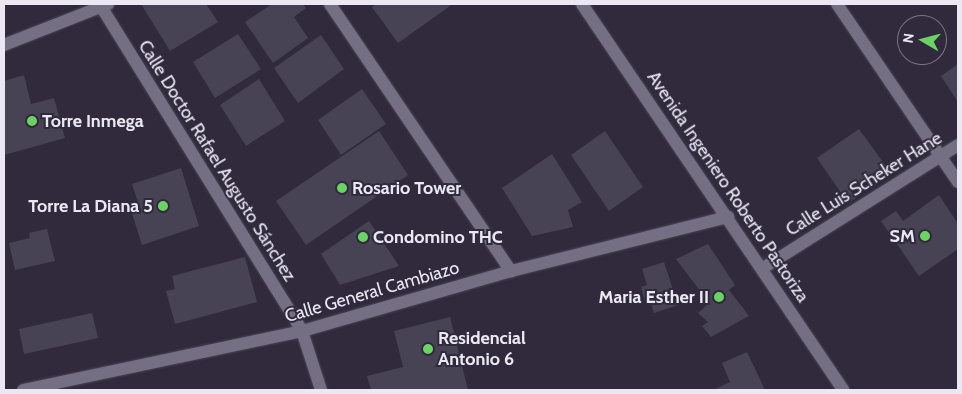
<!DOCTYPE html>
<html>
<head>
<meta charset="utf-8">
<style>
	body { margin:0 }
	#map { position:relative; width:962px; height:394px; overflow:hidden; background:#302a3c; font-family:Cabin,sans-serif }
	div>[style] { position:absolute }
	.building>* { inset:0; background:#484255 }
	.roads { filter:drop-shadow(0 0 1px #4b4555) drop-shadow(0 0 1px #4b4555) }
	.minor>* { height:12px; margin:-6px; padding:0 6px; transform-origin:6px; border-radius:6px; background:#756f84 }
	.dots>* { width:14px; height:14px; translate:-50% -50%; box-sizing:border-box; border:2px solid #302a3c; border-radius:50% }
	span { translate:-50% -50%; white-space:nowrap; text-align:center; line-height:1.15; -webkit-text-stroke:4px #302a3c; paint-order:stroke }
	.poi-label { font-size:18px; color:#ebe8f4; font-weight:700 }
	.left { translate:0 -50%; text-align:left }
	.right { translate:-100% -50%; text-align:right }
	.street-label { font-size:18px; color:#ebe8f4 }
	.frame { position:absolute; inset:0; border:5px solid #ebe8f4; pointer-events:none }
	.north { position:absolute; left:897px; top:15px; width:50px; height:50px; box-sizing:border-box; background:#302a3c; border:1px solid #7b7686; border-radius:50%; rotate:278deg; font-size:14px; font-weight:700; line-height:20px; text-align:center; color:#ebe8f4 }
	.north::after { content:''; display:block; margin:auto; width:18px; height:22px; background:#6ad363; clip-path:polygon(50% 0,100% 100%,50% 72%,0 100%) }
</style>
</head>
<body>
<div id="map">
	<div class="building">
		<i style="clip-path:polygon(141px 4px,206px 4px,218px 22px,170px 51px)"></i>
		<i style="clip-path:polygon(272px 4px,303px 4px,306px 8px,294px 17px,308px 38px,273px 63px,245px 22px)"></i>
		<i style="clip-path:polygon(376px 4px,449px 4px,450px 6px,398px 43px,372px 7px)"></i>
		<i style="clip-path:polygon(238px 34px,261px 69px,215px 98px,193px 62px)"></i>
		<i style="clip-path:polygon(321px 35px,344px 69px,298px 103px,274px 68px)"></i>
		<i style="clip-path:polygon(958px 64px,958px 102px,941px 76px)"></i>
		<i style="clip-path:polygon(24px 75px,31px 104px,54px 98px,65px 138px,4px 155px,4px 81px)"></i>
		<i style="clip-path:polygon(259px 79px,285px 121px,246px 146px,220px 105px)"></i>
		<i style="clip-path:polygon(362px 89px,386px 124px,341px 155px,318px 120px)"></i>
		<i style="clip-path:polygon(859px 129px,885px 165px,850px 190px,856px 198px,848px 203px,817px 158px)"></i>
		<i style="clip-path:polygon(379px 131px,408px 175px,306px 245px,276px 201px)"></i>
		<i style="clip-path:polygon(605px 131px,643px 187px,609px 211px,571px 155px)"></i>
		<i style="clip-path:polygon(552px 154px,582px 202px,568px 210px,573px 227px,532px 236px,502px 188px)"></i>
		<i style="clip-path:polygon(181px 168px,199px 226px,142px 245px,130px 207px,139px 205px,132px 184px)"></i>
		<i style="clip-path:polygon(939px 195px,958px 224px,958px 249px,919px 276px,881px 221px,896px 211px,903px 221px)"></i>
		<i style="clip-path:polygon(369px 221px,399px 266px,340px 285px,321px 254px)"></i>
		<i style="clip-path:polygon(47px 229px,55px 261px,15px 270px,9px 243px,30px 238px,29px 233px)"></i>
		<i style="clip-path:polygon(708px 244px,735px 285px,729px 290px,749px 316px,711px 337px,702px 326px,708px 322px,698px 313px,709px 303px,676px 259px)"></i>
		<i style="clip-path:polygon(245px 257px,257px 302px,175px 324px,166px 291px,175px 289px,172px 276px)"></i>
		<i style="clip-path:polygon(664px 262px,678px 305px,654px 313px,650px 300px,645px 302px,641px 287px,647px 285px,642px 269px)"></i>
		<i style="clip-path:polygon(92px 313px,98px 338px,24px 354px,19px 329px)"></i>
		<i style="clip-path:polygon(450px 317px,468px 390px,371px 390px,367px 376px,403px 367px,394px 331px)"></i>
		<i style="clip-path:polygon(747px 352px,765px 390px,713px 390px,730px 382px,722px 363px)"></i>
	</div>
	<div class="roads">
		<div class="minor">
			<i style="left:330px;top:4px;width:323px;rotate:55.9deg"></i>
			<i style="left:582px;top:4px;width:466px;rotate:55.9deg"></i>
			<i style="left:837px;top:4px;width:215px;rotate:55.8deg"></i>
			<i style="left:102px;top:8px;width:380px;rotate:58.2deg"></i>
			<i style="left:302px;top:331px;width:62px;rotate:72.1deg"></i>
			<i style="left:4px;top:45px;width:112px;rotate:-21.5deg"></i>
			<i style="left:763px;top:268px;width:231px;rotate:-32.2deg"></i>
			<i style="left:23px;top:390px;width:285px;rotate:-11.9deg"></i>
			<i style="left:302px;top:331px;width:217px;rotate:-16deg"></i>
			<i style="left:511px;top:271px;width:224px;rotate:-14deg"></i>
		</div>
	</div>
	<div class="dots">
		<i style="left:32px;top:121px;background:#6ad363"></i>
		<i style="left:342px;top:188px;background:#6ad363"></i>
		<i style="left:163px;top:206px;background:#6ad363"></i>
		<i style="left:925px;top:236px;background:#6ad363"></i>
		<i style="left:363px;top:237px;background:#6ad363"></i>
		<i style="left:719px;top:297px;background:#6ad363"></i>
		<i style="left:428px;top:349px;background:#6ad363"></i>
	</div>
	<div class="poi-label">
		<span class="left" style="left:42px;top:121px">Torre Inmega</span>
		<span class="left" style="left:352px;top:188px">Rosario Tower</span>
		<span class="right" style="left:153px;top:206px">Torre La Diana 5</span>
		<span class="right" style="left:915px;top:236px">SM</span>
		<span class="left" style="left:373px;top:237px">Condomino THC</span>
		<span class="right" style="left:709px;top:297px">Maria Esther II</span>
		<span class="left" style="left:438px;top:349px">Residencial<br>Antonio 6</span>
	</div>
	<div class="street-label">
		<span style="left:217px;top:161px;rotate:58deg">Calle Doctor Rafael Augusto Sánchez</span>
		<span style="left:864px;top:184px;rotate:-32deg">Calle Luis Scheker Hane</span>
		<span style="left:728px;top:187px;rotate:56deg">Avenida Ingeniero Roberto Pastoriza</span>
		<span style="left:372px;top:292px;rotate:-16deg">Calle General Cambiazo</span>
	</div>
	<div class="frame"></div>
	<div class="north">N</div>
</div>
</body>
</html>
